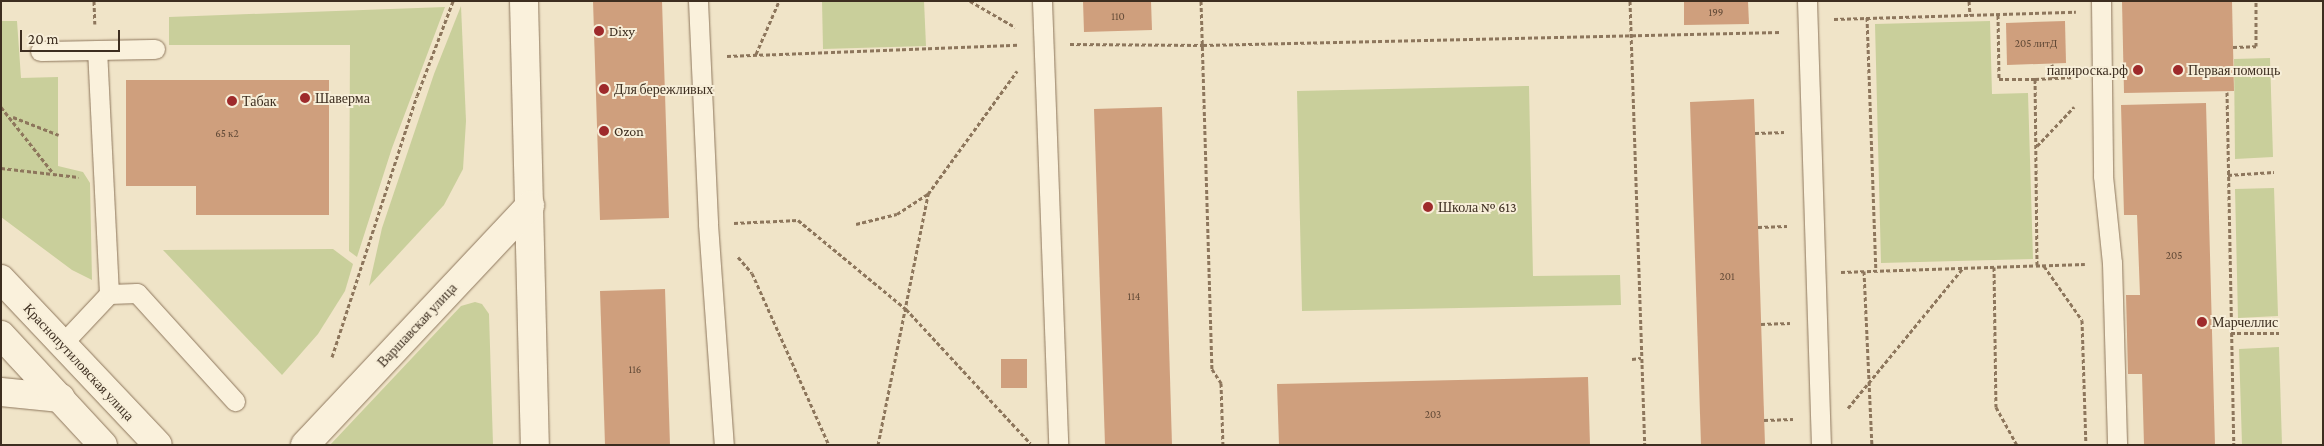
<!DOCTYPE html>
<html>
<head>
<meta charset="utf-8">
<style>
	body { margin:0 }
	#map { position:relative; width:2324px; height:446px; overflow:hidden; background:#f0e4c8; font-family:"Crimson Pro",serif }
	div>[style] { position:absolute }
	.green>* { inset:0; background:#c9cf9b }
	.building>* { inset:0; background:#cf9f7d }
	.path>* { height:3px; margin-top:-1.5px; transform-origin:0; background:repeating-linear-gradient(90deg,#8d765c 0 4px,transparent 0 6.5px) }
	.roads { filter:drop-shadow(0 0 1px #8d765c) drop-shadow(0 0 1px #8d765c) }
	.lane>* { height:19px; margin:-9.5px; padding:0 9.5px; transform-origin:9.5px; border-radius:9.5px; background:#faf1dc }
	.street>* { height:28px; margin:-14px; padding:0 14px; transform-origin:14px; border-radius:14px; background:#faf1dc }
	.secondary>* { height:28px; margin:-14px; padding:0 14px; transform-origin:14px; border-radius:14px; background:#faf1dc }
	.dots>* { width:14px; height:14px; translate:-50% -50%; box-sizing:border-box; border:2px solid #f7eed8; border-radius:50% }
	span { translate:-50% -50%; white-space:nowrap; text-align:center; line-height:1.15; -webkit-text-stroke:4px #f7eed8; paint-order:stroke }
	.number-label { font-size:11px; color:#624a37 }
	.number-label span { -webkit-text-stroke-width:0 }
	.poi-label { font-size:14px; color:#3d2e20 }
	.left { translate:0 -50%; text-align:left }
	.right { translate:-100% -50%; text-align:right }
	.street-label { font-size:14px; color:#3d2e20 }
	.frame { position:absolute; inset:0; border:2px solid #3d2e20; pointer-events:none }
	.scale { position:absolute; left:20px; top:30px; width:100px; height:22px; box-sizing:border-box; border:2px solid #3d2e20; border-top:0; padding-left:6px; font-size:15px; line-height:18px; white-space:nowrap; color:#3d2e20; -webkit-text-stroke:4px #f7eed8; paint-order:stroke }
</style>
</head>
<body>
<div id="map">
	<div class="green">
		<i style="clip-path:polygon(822px 1px,924px 1px,926px 46px,823px 49px)"></i>
		<i style="clip-path:polygon(461px 6px,466px 121px,463px 169px,444px 205px,369px 286px,382px 228px,434px 74px)"></i>
		<i style="clip-path:polygon(445px 7px,392px 148px,357px 257px,349px 251px,350px 45px,169px 45px,169px 17px)"></i>
		<i style="clip-path:polygon(1px 21px,17px 21px,21px 78px,58px 77px,58px 166px,83px 172px,90px 183px,92px 280px,72px 270px,1px 217px)"></i>
		<i style="clip-path:polygon(1990px 21px,1992px 94px,2028px 93px,2033px 259px,1881px 263px,1875px 24px)"></i>
		<i style="clip-path:polygon(2270px 58px,2273px 157px,2235px 159px,2234px 59px)"></i>
		<i style="clip-path:polygon(1529px 86px,1533px 276px,1620px 275px,1621px 305px,1302px 311px,1297px 91px)"></i>
		<i style="clip-path:polygon(2274px 188px,2278px 316px,2238px 318px,2235px 189px)"></i>
		<i style="clip-path:polygon(333px 249px,353px 264px,345px 291px,318px 334px,282px 375px,163px 250px)"></i>
		<i style="clip-path:polygon(475px 302px,482px 304px,489px 314px,493px 445px,330px 445px,461px 306px)"></i>
		<i style="clip-path:polygon(2279px 347px,2282px 445px,2242px 445px,2239px 349px)"></i>
	</div>
	<div class="building">
		<i style="clip-path:polygon(593px 1px,662px 1px,669px 218px,600px 220px)"></i>
		<i style="clip-path:polygon(1083px 1px,1151px 1px,1152px 30px,1084px 32px)"></i>
		<i style="clip-path:polygon(1684px 1px,1748px 1px,1749px 24px,1684px 25px)"></i>
		<i style="clip-path:polygon(2122px 1px,2232px 1px,2234px 91px,2124px 93px)"></i>
		<i style="clip-path:polygon(2065px 21px,2066px 63px,2007px 65px,2006px 23px)"></i>
		<i style="clip-path:polygon(126px 80px,329px 80px,329px 215px,196px 215px,196px 186px,126px 186px)"></i>
		<i style="clip-path:polygon(1754px 99px,1765px 445px,1701px 445px,1690px 102px)"></i>
		<i style="clip-path:polygon(2206px 103px,2215px 445px,2144px 445px,2142px 374px,2128px 374px,2126px 295px,2140px 295px,2137px 215px,2124px 215px,2121px 105px)"></i>
		<i style="clip-path:polygon(1162px 107px,1172px 445px,1105px 445px,1094px 109px)"></i>
		<i style="clip-path:polygon(665px 289px,670px 445px,605px 445px,600px 291px)"></i>
		<i style="clip-path:polygon(1001px 359px,1027px 359px,1027px 388px,1001px 388px)"></i>
		<i style="clip-path:polygon(1588px 377px,1590px 445px,1279px 445px,1277px 384px)"></i>
	</div>
	<div class="path">
		<i style="left:94px;top:1px;width:23px;rotate:88deg"></i>
		<i style="left:970px;top:1px;width:52px;rotate:30deg"></i>
		<i style="left:1201px;top:1px;width:368px;rotate:88.3deg"></i>
		<i style="left:1212px;top:369px;width:17px;rotate:57deg"></i>
		<i style="left:1221px;top:383px;width:62px;rotate:88.2deg"></i>
		<i style="left:1630px;top:1px;width:444px;rotate:88.1deg"></i>
		<i style="left:1969px;top:1px;width:14px;rotate:86deg"></i>
		<i style="left:1998px;top:15px;width:64px;rotate:89.1deg"></i>
		<i style="left:1999px;top:79px;width:36px"></i>
		<i style="left:1867px;top:17px;width:254px;rotate:88deg"></i>
		<i style="left:1834px;top:19px;width:242px;rotate:-1.7deg"></i>
		<i style="left:1070px;top:44px;width:133px;rotate:0.4deg"></i>
		<i style="left:1203px;top:45px;width:578px;rotate:-1.29deg"></i>
		<i style="left:2233px;top:47px;width:23px;rotate:-2deg"></i>
		<i style="left:2256px;top:46px;width:45px;rotate:-90deg"></i>
		<i style="left:756px;top:54px;width:58px;rotate:-66.5deg"></i>
		<i style="left:727px;top:56px;width:291px;rotate:-2.2deg"></i>
		<i style="left:2052px;top:64px;width:14px;rotate:86deg"></i>
		<i style="left:2227px;top:92px;width:353px;rotate:88.9deg"></i>
		<i style="left:1px;top:107px;width:85px;rotate:51.7deg"></i>
		<i style="left:13px;top:117px;width:49px;rotate:21.4deg"></i>
		<i style="left:1755px;top:133px;width:29px;rotate:-2deg"></i>
		<i style="left:2037px;top:146px;width:54px;rotate:-46.5deg"></i>
		<i style="left:1px;top:168px;width:78px;rotate:6.7deg"></i>
		<i style="left:2228px;top:175px;width:46px;rotate:-3.7deg"></i>
		<i style="left:734px;top:223px;width:64px;rotate:-2.7deg"></i>
		<i style="left:798px;top:220px;width:140px;rotate:39.5deg"></i>
		<i style="left:906px;top:309px;width:183px;rotate:47.2deg"></i>
		<i style="left:856px;top:224px;width:42px;rotate:-13.7deg"></i>
		<i style="left:897px;top:214px;width:37px;rotate:-33deg"></i>
		<i style="left:1758px;top:227px;width:29px;rotate:-2deg"></i>
		<i style="left:738px;top:257px;width:21px;rotate:49deg"></i>
		<i style="left:752px;top:273px;width:188px;rotate:65.9deg"></i>
		<i style="left:2037px;top:265px;width:186px;rotate:-90.6deg"></i>
		<i style="left:2035px;top:79px;width:41px;rotate:-2.8deg"></i>
		<i style="left:2044px;top:266px;width:66px;rotate:54.9deg"></i>
		<i style="left:2082px;top:320px;width:125px;rotate:88.2deg"></i>
		<i style="left:1994px;top:267px;width:140px;rotate:89.2deg"></i>
		<i style="left:1996px;top:407px;width:43px;rotate:61.1deg"></i>
		<i style="left:1864px;top:271px;width:174px;rotate:87.4deg"></i>
		<i style="left:1841px;top:272px;width:244px;rotate:-1.9deg"></i>
		<i style="left:1761px;top:324px;width:29px;rotate:-2deg"></i>
		<i style="left:2231px;top:333px;width:48px"></i>
		<i style="left:332px;top:357px;width:274px;rotate:-72deg"></i>
		<i style="left:417px;top:96px;width:102px;rotate:-69.2deg"></i>
		<i style="left:1632px;top:359px;width:9px;rotate:-6deg"></i>
		<i style="left:1848px;top:408px;width:181px;rotate:-50.6deg"></i>
		<i style="left:1764px;top:420px;width:29px;rotate:-2deg"></i>
		<i style="left:878px;top:445px;width:256px;rotate:-78.7deg"></i>
		<i style="left:928px;top:194px;width:152px;rotate:-54.1deg"></i>
	</div>
	<div class="roads">
		<div class="lane">
			<i style="left:698px;top:1px;width:223px;rotate:87.4deg"></i>
			<i style="left:708px;top:224px;width:222px;rotate:85.9deg"></i>
			<i style="left:1042px;top:1px;width:444px;rotate:87.9deg"></i>
			<i style="left:1807px;top:1px;width:444px;rotate:88.2deg"></i>
			<i style="left:2101px;top:1px;width:175px;rotate:89.3deg"></i>
			<i style="left:2103px;top:176px;width:87px;rotate:84.1deg"></i>
			<i style="left:2112px;top:263px;width:182px;rotate:88.4deg"></i>
			<i style="left:40px;top:51px;width:115px;rotate:-1deg"></i>
			<i style="left:109px;top:294px;width:28px;rotate:-2deg"></i>
			<i style="left:137px;top:293px;width:146px;rotate:47.8deg"></i>
			<i style="left:62px;top:344px;width:69px;rotate:-46.8deg"></i>
			<i style="left:109px;top:294px;width:244px;rotate:-92.8deg"></i>
		</div>
		<div class="street">
			<i style="left:1px;top:392px;width:60px;rotate:5.7deg"></i>
		</div>
		<div class="secondary">
			<i style="left:524px;top:1px;width:444px;rotate:88.6deg"></i>
			<i style="left:1px;top:279px;width:228px;rotate:46.6deg"></i>
			<i style="left:1px;top:335px;width:150px;rotate:47.2deg"></i>
			<i style="left:305px;top:445px;width:329px;rotate:-46.8deg"></i>
		</div>
	</div>
	<div class="dots">
		<i style="left:599px;top:31px;background:#9e2a2b"></i>
		<i style="left:2138px;top:70px;background:#9e2a2b"></i>
		<i style="left:2178px;top:70px;background:#9e2a2b"></i>
		<i style="left:604px;top:89px;background:#9e2a2b"></i>
		<i style="left:305px;top:98px;background:#9e2a2b"></i>
		<i style="left:232px;top:101px;background:#9e2a2b"></i>
		<i style="left:604px;top:131px;background:#9e2a2b"></i>
		<i style="left:1428px;top:207px;background:#9e2a2b"></i>
		<i style="left:2202px;top:322px;background:#9e2a2b"></i>
	</div>
	<div class="number-label">
		<span style="left:1716px;top:12px">199</span>
		<span style="left:1118px;top:16px">110</span>
		<span style="left:2036px;top:43px">205 литД</span>
		<span style="left:227px;top:133px">65 к2</span>
		<span style="left:2174px;top:255px">205</span>
		<span style="left:1727px;top:276px">201</span>
		<span style="left:1134px;top:296px">114</span>
		<span style="left:635px;top:369px">116</span>
		<span style="left:1433px;top:414px">203</span>
	</div>
	<div class="poi-label">
		<span class="left" style="left:609px;top:31px">Dixy</span>
		<span class="right" style="left:2128px;top:70px">папироска.рф</span>
		<span class="left" style="left:2188px;top:70px">Первая помощь</span>
		<span class="left" style="left:614px;top:89px">Для бережливых</span>
		<span class="left" style="left:315px;top:98px">Шаверма</span>
		<span class="left" style="left:242px;top:101px">Табак</span>
		<span class="left" style="left:614px;top:131px">Ozon</span>
		<span class="left" style="left:1438px;top:207px">Школа № 613</span>
		<span class="left" style="left:2212px;top:322px">Марчеллис</span>
	</div>
	<div class="street-label">
		<span style="left:417px;top:325px;rotate:-47deg">Варшавская улица</span>
		<span style="left:79px;top:362px;rotate:47deg">Краснопутиловская улица</span>
	</div>
	<div class="frame"></div>
	<div class="scale">20 m</div>
</div>
</body>
</html>
